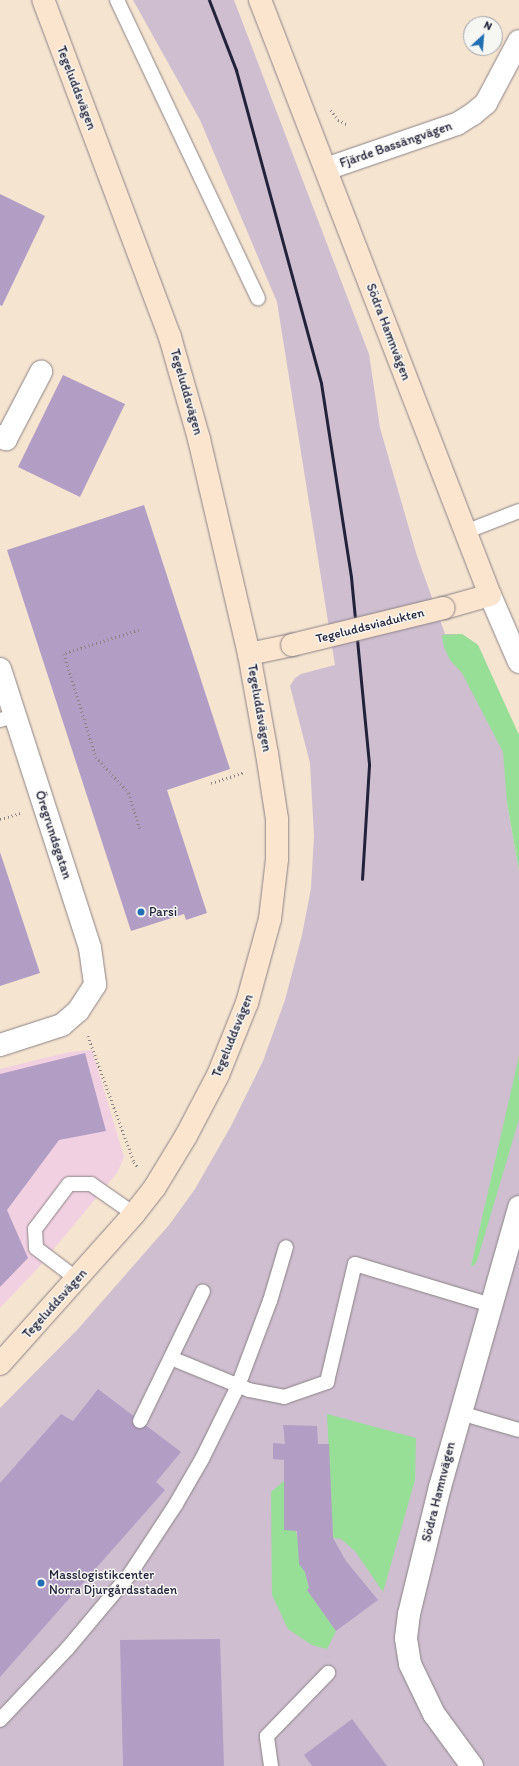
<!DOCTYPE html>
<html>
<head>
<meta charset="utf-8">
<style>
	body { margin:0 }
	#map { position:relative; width:519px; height:1766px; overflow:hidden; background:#f5e4d0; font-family:Itim,sans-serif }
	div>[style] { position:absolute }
	.built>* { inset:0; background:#f1d0e2 }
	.industrial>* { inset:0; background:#cebed0 }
	.green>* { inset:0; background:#97de97 }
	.building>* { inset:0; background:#b29dc5 }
	.path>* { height:2.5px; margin-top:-1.25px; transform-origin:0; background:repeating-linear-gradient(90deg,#8c8386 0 1px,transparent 0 4px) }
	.roads { filter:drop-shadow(0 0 1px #8c8386) drop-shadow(0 0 1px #8c8386) }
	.service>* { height:14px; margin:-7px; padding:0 7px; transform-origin:7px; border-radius:7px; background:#fff }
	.minor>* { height:22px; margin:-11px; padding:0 11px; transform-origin:11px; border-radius:11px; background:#fff }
	.tertiary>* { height:22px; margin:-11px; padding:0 11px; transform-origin:11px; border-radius:11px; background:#fff }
	.secondary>* { height:22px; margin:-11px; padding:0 11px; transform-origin:11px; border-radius:11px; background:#fce5cf }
	.rail>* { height:3px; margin:-1.5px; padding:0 1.5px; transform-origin:1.5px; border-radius:1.5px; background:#22223b }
	.bridges { filter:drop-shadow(0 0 1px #8c8386) drop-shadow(0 0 1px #8c8386) }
	.secondary-bridge>* { height:22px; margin:-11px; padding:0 11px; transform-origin:11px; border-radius:11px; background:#fce5cf }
	.dots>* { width:11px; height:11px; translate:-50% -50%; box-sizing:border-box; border:2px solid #f6f6f2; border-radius:50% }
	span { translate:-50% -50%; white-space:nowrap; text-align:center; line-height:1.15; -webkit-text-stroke:3px #f6f6f2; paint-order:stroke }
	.street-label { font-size:13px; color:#22223b }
	.poi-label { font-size:13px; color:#22223b }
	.left { translate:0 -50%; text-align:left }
	.north { position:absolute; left:463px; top:16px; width:40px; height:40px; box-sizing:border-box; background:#f6f6f2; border:1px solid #a1a1a9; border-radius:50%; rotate:26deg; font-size:11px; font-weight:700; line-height:16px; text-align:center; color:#22223b }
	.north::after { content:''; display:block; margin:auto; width:14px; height:18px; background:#1f6fb2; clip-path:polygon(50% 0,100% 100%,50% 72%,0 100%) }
</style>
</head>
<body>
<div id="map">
	<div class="built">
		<i style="clip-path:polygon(92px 1050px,124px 1157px,117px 1173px,38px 1268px,0 1308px,0 1069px,69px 1052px)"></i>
	</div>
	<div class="industrial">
		<i style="clip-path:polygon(133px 0,234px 0,369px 354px,380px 428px,417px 556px,445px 634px,462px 634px,478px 645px,519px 737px,507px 803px,519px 871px,519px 1766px,0 1766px,0 1408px,78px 1329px,169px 1225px,195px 1189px,231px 1126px,263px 1061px,285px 1000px,302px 935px,311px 888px,314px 836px,310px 763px,290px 686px,295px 678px,301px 674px,335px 665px,277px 302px,200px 120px)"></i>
	</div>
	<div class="green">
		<i style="clip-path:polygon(462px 634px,478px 645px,519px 735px,519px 871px,507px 803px,503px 752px,462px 673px,450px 660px,444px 647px,442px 635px)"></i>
		<i style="clip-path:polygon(519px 1056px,519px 1119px,477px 1261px,473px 1266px,471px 1266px)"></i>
		<i style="clip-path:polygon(327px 1414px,416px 1438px,415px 1480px,383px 1592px,355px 1551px,341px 1539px,333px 1538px)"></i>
		<i style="clip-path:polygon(284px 1481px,309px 1588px,307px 1590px,336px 1631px,327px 1649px,312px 1645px,288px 1629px,272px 1595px,271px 1492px)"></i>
	</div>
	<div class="building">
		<i style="clip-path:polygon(0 194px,45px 216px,2px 306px,0 305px)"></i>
		<i style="clip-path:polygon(63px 375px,125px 404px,80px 497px,18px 467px)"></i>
		<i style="clip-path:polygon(144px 505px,230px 769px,167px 790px,207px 913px,186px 920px,184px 914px,131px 931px,7px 550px)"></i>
		<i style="clip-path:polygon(0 852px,40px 973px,0 986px)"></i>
		<i style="clip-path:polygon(85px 1053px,106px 1131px,59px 1140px,7px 1210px,28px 1258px,0 1287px,0 1074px)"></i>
		<i style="clip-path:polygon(98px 1389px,181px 1452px,156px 1482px,165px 1490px,0 1677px,0 1483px,61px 1414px,73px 1421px)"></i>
		<i style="clip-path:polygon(283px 1425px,317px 1426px,318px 1444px,329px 1444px,333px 1538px,346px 1561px,378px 1600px,336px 1631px,307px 1590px,309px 1588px,305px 1572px,299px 1564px,297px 1531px,284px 1530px,284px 1460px,273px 1459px,273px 1443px,285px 1444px)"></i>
		<i style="clip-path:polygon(220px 1639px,224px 1766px,123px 1766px,120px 1640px)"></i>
		<i style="clip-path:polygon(352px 1719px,387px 1766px,312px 1766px,304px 1755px)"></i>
	</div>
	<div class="path">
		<i style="left:331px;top:110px;width:12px;rotate:55deg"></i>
		<i style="left:338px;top:120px;width:10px;rotate:24deg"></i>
		<i style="left:139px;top:630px;width:79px;rotate:162.3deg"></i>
		<i style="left:64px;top:654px;width:108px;rotate:72.7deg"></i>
		<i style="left:96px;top:757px;width:49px;rotate:47.5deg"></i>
		<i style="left:129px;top:793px;width:37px;rotate:73deg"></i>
		<i style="left:211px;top:783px;width:35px;rotate:-18deg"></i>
		<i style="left:0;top:819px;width:22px;rotate:-16deg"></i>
		<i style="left:88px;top:1036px;width:134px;rotate:69.9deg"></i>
		<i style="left:134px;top:1162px;width:6px;rotate:51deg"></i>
	</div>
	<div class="roads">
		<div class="service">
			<i style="left:117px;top:0;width:330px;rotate:64.7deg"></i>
			<i style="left:465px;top:532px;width:58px;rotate:-21.3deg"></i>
			<i style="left:0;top:720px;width:16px;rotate:-15deg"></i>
			<i style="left:77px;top:1279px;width:51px;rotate:-142.9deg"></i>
			<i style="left:36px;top:1248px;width:19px;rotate:-93deg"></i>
			<i style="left:35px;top:1229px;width:56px;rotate:-52.9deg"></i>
			<i style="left:69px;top:1184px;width:22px"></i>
			<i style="left:91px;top:1184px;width:52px;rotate:34.9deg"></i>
			<i style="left:171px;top:1358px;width:84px;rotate:22.3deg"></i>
			<i style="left:249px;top:1390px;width:36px;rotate:11deg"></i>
			<i style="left:284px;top:1397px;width:46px;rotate:-19.2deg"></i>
			<i style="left:327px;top:1382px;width:121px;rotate:-76.7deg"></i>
			<i style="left:355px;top:1264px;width:142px;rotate:16.8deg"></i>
			<i style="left:460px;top:1413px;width:61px;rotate:16.1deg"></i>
			<i style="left:140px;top:1421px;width:144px;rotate:-64.1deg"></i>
			<i style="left:0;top:1720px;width:98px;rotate:-46.7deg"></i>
			<i style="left:67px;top:1649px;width:98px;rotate:-50deg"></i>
			<i style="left:130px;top:1574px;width:84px;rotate:-56.7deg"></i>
			<i style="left:176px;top:1504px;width:52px;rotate:-60deg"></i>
			<i style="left:202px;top:1459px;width:81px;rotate:-63.7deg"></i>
			<i style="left:238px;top:1386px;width:91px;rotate:-69.4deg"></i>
			<i style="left:270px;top:1301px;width:56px;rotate:-73.5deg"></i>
			<i style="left:271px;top:1766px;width:30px;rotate:-98deg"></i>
			<i style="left:267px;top:1736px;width:88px;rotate:-45.9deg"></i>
		</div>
		<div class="minor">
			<i style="left:0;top:436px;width:7px;rotate:27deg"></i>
			<i style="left:6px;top:439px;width:76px;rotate:-62.4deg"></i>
			<i style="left:0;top:669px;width:293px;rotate:72.1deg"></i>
			<i style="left:90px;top:948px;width:37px;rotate:82deg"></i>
			<i style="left:95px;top:985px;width:31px;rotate:123deg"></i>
			<i style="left:78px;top:1011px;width:21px;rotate:139deg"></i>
			<i style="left:62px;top:1025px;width:65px;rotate:162.1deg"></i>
		</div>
		<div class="tertiary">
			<i style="left:326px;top:169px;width:139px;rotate:-19deg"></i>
			<i style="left:457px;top:124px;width:19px;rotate:-32deg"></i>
			<i style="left:473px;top:114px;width:17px;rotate:-40deg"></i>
			<i style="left:486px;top:103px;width:70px;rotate:-62deg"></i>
			<i style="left:490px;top:595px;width:73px;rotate:66.6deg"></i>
			<i style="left:472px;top:1766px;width:64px;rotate:-126.2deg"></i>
			<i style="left:434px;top:1714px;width:55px;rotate:-115.6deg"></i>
			<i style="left:410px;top:1664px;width:26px;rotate:-99deg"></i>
			<i style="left:406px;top:1638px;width:24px;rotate:-83deg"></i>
			<i style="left:409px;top:1614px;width:131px;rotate:-76.3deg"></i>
			<i style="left:440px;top:1487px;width:291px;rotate:-74.2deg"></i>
		</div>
		<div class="secondary">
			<i style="left:260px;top:0;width:638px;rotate:68.87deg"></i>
			<i style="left:490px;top:595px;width:48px;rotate:164.2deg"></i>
			<i style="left:249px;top:654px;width:44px;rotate:-11.8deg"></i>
			<i style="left:0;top:1364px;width:201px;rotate:-48.2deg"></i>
			<i style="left:134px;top:1214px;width:34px;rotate:-52deg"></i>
			<i style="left:155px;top:1187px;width:60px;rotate:-58.7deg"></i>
			<i style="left:186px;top:1136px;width:69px;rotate:-62.3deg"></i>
			<i style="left:218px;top:1075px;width:78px;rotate:-68.1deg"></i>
			<i style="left:247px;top:1003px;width:87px;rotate:-74.7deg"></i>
			<i style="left:270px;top:919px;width:60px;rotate:-83.3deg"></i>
			<i style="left:277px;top:859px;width:40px;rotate:-90deg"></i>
			<i style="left:277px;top:819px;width:66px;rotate:-98.7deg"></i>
			<i style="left:267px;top:754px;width:102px;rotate:-100.2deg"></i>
			<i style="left:249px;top:654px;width:221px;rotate:-103.1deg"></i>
			<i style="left:199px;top:439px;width:106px;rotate:-105.9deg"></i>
			<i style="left:170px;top:337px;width:360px;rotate:-110.6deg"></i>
		</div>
	</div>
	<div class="rail">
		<i style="left:209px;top:0;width:75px;rotate:68.9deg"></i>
		<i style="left:236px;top:70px;width:324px;rotate:74.8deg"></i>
		<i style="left:321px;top:383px;width:196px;rotate:81.2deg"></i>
		<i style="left:351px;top:577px;width:189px;rotate:84.5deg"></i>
		<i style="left:369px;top:765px;width:114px;rotate:93.5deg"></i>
	</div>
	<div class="bridges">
		<div class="secondary-bridge">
			<i style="left:292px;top:645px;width:156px;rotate:-13.7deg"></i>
		</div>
	</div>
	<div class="dots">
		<i style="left:141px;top:912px;background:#1f6fb2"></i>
		<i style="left:41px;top:1583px;background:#1f6fb2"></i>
	</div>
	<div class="street-label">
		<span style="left:76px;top:88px;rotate:69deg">Tegeluddsvägen</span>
		<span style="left:396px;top:145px;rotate:-19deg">Fjärde Bassängvägen</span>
		<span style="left:388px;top:332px;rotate:69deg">Södra Hamnvägen</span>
		<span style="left:186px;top:392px;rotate:74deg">Tegeluddsvägen</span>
		<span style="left:370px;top:626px;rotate:-14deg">Tegeluddsviadukten</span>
		<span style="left:259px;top:708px;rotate:80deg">Tegeluddsvägen</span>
		<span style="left:53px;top:835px;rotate:72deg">Öregrundsgatan</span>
		<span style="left:233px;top:1036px;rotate:-68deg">Tegeluddsvägen</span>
		<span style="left:55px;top:1304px;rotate:-48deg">Tegeluddsvägen</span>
		<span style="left:439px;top:1492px;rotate:-76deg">Södra Hamnvägen</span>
	</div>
	<div class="poi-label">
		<span class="left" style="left:149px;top:912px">Parsi</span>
		<span class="left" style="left:49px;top:1583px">Masslogistikcenter<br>Norra Djurgårdsstaden</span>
	</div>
	<div class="north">N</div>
</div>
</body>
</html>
